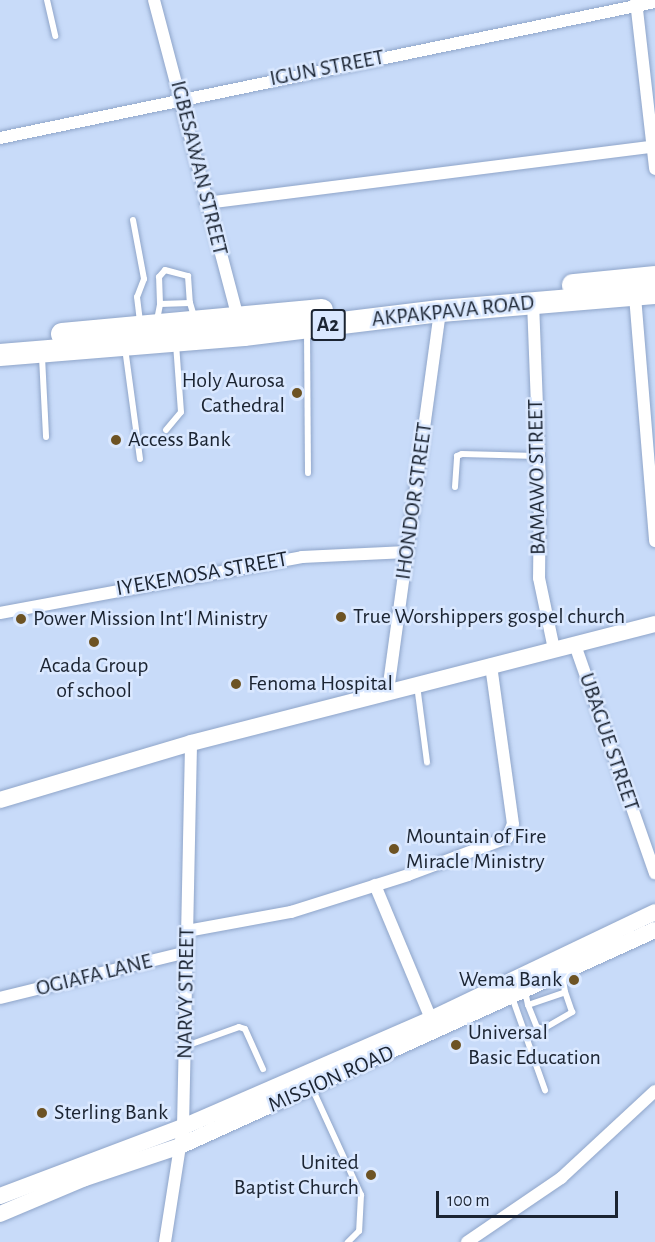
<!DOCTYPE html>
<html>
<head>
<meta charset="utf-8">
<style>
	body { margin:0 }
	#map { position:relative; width:655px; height:1242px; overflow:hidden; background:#c8dbf9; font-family:"Alegreya Sans",sans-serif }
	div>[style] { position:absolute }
	.roads { filter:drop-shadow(0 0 2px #8fa5c9) drop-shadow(0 0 2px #8fa5c9) }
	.lane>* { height:6px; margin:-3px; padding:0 3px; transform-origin:3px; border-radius:3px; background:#fff }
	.street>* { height:12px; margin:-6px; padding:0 6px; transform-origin:6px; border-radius:6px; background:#fff }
	.secondary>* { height:16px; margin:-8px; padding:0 8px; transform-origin:8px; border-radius:8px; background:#fff }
	.highway>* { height:22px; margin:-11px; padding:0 11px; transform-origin:11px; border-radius:11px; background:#fff }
	.dots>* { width:16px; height:16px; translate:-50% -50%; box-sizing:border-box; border:3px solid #dae8ff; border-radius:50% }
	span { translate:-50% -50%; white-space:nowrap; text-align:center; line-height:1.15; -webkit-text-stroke:5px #dae8ff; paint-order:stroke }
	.shield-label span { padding:2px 4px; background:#dae8ff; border:2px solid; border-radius:4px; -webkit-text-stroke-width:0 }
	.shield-label { font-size:21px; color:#1b2432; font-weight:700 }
	.street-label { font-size:22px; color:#1b2432 }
	.poi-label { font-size:22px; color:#1b2432 }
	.right { translate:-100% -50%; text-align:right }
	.left { translate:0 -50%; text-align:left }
	.scale { position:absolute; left:436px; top:1191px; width:182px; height:27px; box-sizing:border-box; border:3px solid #1b2432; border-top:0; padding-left:8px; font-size:18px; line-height:21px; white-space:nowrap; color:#1b2432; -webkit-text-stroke:4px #dae8ff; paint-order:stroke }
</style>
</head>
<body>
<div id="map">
	<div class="roads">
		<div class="lane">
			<i style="left:47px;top:0;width:37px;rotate:77deg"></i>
			<i style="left:133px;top:220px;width:60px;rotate:79.4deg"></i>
			<i style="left:144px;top:279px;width:19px;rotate:111deg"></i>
			<i style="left:137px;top:297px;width:26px;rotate:83deg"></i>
			<i style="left:160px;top:304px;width:27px;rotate:-92deg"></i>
			<i style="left:159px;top:277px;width:9px;rotate:-49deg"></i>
			<i style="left:165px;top:270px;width:24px;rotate:15deg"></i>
			<i style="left:188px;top:276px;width:27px;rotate:86deg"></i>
			<i style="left:157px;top:320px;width:16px;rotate:-79deg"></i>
			<i style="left:160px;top:304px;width:30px;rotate:-2deg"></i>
			<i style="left:190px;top:303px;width:17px;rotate:73deg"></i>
			<i style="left:307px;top:331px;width:142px;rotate:89.6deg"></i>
			<i style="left:125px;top:348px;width:112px;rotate:82.3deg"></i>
			<i style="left:42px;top:357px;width:80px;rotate:87.1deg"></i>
			<i style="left:166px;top:430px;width:23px;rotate:-50deg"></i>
			<i style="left:181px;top:412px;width:68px;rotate:-94.2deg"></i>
			<i style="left:455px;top:487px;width:31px;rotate:-86deg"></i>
			<i style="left:457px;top:456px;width:5px;rotate:-22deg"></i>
			<i style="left:462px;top:454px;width:75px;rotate:1.5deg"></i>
			<i style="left:417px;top:685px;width:78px;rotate:82.6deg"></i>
			<i style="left:525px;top:991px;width:14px;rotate:78deg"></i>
			<i style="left:528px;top:1005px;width:39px;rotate:-19deg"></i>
			<i style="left:565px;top:992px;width:18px;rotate:-99deg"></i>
			<i style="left:512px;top:997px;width:99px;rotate:70.5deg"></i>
			<i style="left:528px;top:1005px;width:24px;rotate:68deg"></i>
			<i style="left:537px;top:1027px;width:6px;rotate:18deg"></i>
			<i style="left:543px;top:1029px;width:34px;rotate:-30deg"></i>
			<i style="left:572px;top:1012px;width:21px;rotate:-109deg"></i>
			<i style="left:186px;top:1046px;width:56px;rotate:-19.7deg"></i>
			<i style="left:239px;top:1027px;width:6px;rotate:18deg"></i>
			<i style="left:245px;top:1029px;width:44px;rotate:65.8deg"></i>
			<i style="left:312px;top:1088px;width:118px;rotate:65.4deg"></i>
			<i style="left:361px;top:1195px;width:36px;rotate:93deg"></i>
			<i style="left:359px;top:1231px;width:16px;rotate:135deg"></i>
		</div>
		<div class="street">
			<i style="left:154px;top:0;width:332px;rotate:75.2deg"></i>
			<i style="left:636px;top:1px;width:169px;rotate:83.5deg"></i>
			<i style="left:0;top:138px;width:669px;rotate:-11.73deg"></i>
			<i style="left:206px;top:203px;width:453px;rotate:-7.2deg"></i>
			<i style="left:635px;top:296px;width:246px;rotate:85.3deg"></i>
			<i style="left:533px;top:302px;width:184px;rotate:87.8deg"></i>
			<i style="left:540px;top:486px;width:92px;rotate:90.6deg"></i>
			<i style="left:539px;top:578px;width:73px;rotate:78.1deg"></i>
			<i style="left:0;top:613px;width:307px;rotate:-10.5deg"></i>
			<i style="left:302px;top:557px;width:105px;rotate:-2.7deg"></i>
			<i style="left:575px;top:645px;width:242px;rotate:70.7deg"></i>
			<i style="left:388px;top:691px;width:384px;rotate:-82.2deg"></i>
			<i style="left:375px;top:885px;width:145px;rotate:67.3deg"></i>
			<i style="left:187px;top:931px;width:106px;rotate:-10.4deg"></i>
			<i style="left:291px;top:912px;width:123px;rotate:-17.5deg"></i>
			<i style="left:408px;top:875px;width:106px;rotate:-20.5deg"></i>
			<i style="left:507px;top:838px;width:15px;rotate:-67deg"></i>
			<i style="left:513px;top:824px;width:161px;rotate:-97.9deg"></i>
			<i style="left:0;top:998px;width:193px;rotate:-13.8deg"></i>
			<i style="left:165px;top:1242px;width:116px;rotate:-81.1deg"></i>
			<i style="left:183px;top:1127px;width:384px;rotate:-88.8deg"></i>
			<i style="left:467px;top:1242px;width:114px;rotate:-34.2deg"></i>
			<i style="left:561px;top:1178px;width:128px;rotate:-42.8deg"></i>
		</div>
		<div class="secondary">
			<i style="left:0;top:800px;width:199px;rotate:-16.6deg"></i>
			<i style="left:191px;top:743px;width:479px;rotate:-14.4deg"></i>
			<i style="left:0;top:1196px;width:196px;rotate:-20.7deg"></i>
			<i style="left:183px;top:1127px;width:270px;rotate:-23.5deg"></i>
			<i style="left:431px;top:1019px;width:248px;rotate:-25.5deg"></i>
			<i style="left:0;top:1214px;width:92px;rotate:-23deg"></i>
			<i style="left:85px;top:1178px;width:100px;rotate:-18.6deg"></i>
			<i style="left:180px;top:1146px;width:522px;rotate:-24.45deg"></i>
		</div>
		<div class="highway">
			<i style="left:573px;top:285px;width:82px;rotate:-5.6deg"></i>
			<i style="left:62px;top:334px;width:261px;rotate:-5.3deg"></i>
			<i style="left:0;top:355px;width:245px;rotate:-4.7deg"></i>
			<i style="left:244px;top:335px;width:197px;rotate:-7deg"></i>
			<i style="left:440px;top:311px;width:216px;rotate:-4.8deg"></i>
		</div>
	</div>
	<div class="dots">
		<i style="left:297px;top:393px;background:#6d5324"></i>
		<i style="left:116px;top:440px;background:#6d5324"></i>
		<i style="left:341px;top:617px;background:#6d5324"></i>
		<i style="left:21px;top:619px;background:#6d5324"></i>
		<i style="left:94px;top:642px;background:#6d5324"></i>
		<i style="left:236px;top:684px;background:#6d5324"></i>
		<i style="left:394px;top:849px;background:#6d5324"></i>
		<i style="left:574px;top:980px;background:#6d5324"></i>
		<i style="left:456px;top:1045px;background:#6d5324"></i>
		<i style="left:42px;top:1113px;background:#6d5324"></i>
		<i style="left:371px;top:1175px;background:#6d5324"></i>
	</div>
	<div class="shield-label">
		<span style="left:328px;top:325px">A2</span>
	</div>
	<div class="street-label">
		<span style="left:327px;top:68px;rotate:-11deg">IGUN STREET</span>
		<span style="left:199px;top:168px;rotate:76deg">IGBESAWAN STREET</span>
		<span style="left:453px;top:311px;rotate:-6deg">AKPAKPAVA ROAD</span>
		<span style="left:537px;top:477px;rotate:-91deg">BAMAWO STREET</span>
		<span style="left:414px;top:501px;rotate:-82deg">IHONDOR STREET</span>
		<span style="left:202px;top:574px;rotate:-10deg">IYEKEMOSA STREET</span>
		<span style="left:609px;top:742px;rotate:71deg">UBAGUE STREET</span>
		<span style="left:94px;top:975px;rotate:-14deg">OGIAFA LANE</span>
		<span style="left:186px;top:993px;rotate:-89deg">NARVY STREET</span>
		<span style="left:331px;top:1079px;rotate:-24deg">MISSION ROAD</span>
	</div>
	<div class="poi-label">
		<span class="right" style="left:285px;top:393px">Holy Aurosa<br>Cathedral</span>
		<span class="left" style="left:128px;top:440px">Access Bank</span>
		<span class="left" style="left:353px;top:617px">True Worshippers gospel church</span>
		<span class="left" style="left:33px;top:619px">Power Mission Int'l Ministry</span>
		<span style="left:94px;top:678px">Acada Group<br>of school</span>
		<span class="left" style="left:248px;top:684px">Fenoma Hospital</span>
		<span class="left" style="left:406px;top:849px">Mountain of Fire<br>Miracle Ministry</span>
		<span class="right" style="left:562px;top:980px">Wema Bank</span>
		<span class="left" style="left:468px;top:1045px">Universal<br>Basic Education</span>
		<span class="left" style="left:54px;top:1113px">Sterling Bank</span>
		<span class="right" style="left:359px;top:1175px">United<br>Baptist Church</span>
	</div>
	<div class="scale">100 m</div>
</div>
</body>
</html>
